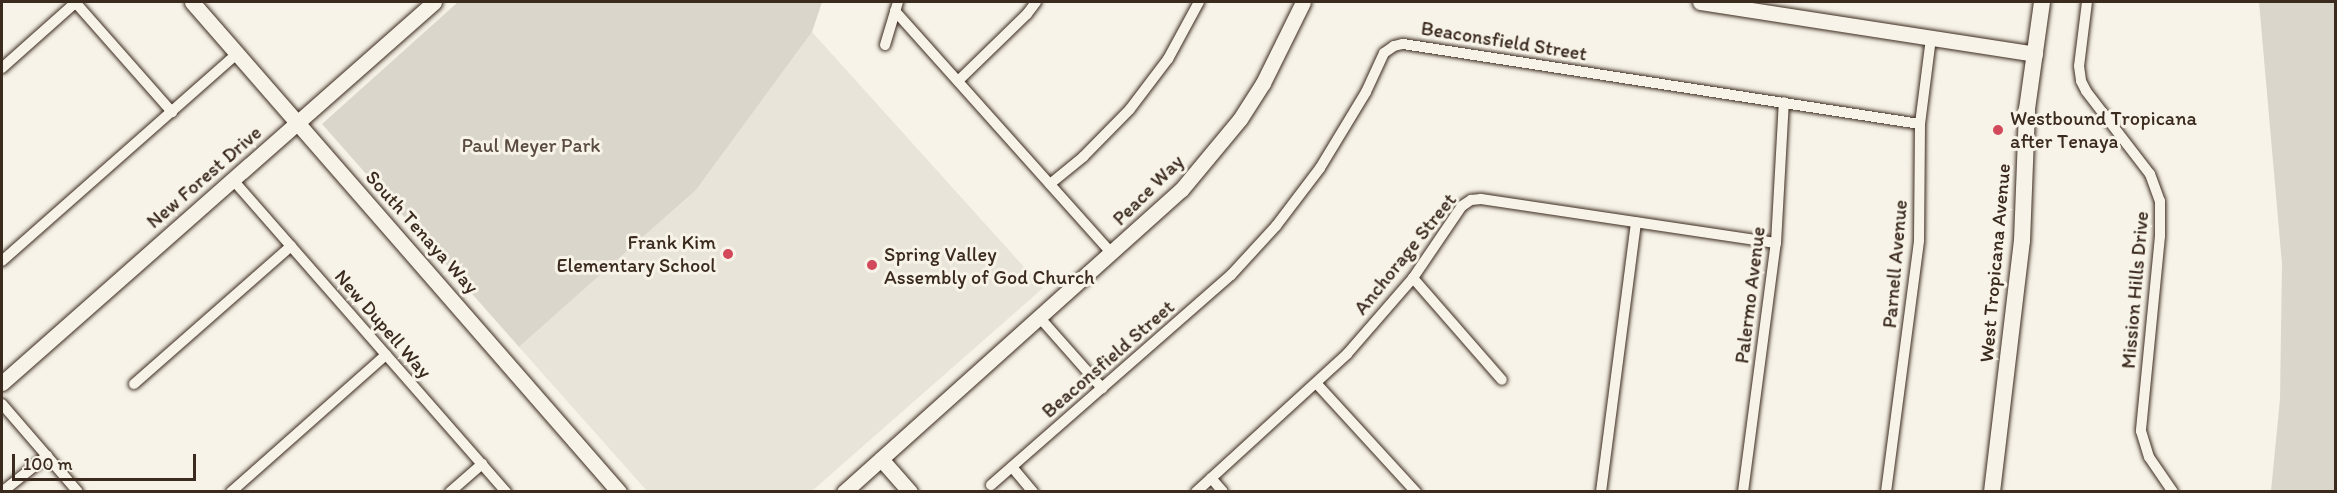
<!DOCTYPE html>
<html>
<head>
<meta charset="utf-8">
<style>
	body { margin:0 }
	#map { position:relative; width:2337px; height:493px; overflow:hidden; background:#f7f3e8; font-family:Itim,sans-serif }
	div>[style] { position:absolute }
	.built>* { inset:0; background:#e9e4d9 }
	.green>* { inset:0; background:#dbd6cb }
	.roads { filter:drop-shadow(0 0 2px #3b2a1e) drop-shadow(0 0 2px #3b2a1e) }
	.street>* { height:10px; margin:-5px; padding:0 5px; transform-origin:5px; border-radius:5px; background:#f7f3e8 }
	.secondary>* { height:15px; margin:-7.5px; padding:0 7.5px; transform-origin:7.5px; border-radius:7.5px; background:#f7f3e8 }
	.primary>* { height:16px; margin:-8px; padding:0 8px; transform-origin:8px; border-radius:8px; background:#f7f3e8 }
	.dots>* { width:16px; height:16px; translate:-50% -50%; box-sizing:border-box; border:3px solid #f7f3e8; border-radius:50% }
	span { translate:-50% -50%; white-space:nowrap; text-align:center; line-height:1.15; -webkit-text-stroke:6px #f7f3e8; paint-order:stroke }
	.street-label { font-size:20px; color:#3b2a1e }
	.poi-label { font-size:20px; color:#3b2a1e }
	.left { translate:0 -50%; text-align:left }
	.right { translate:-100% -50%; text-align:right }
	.park-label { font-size:20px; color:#5b4c41 }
	.frame { position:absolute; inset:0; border:3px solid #3b2a1e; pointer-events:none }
	.scale { position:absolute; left:12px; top:454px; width:184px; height:27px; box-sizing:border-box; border:3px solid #3b2a1e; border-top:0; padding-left:8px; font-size:18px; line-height:21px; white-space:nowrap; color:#3b2a1e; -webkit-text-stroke:4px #f7f3e8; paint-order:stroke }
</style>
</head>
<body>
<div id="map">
	<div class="built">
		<i style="clip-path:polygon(812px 32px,1043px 288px,812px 491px,647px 491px,519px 347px,696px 190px)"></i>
	</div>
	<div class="green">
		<i style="clip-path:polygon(458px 2px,822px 2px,812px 32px,696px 190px,519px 347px,322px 124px)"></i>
		<i style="clip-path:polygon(2259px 2px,2335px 2px,2335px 491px,2271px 491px,2280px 399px,2282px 264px)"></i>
	</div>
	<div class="roads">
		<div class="street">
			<i style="left:75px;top:2px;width:147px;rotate:48.6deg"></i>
			<i style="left:2087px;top:2px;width:64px;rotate:97.1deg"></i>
			<i style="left:2079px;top:66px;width:15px;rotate:82deg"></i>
			<i style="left:2081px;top:81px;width:11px;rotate:63deg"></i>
			<i style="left:2086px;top:91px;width:105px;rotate:52.4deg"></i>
			<i style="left:2150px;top:174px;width:29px;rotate:70deg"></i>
			<i style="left:2160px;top:201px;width:35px;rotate:90deg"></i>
			<i style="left:2160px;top:236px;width:196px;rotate:95.6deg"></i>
			<i style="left:2141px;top:431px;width:27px;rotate:73deg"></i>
			<i style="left:2149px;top:457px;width:42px;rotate:55.6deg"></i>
			<i style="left:895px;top:11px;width:326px;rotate:48.2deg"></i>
			<i style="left:885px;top:45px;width:45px;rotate:-73.2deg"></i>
			<i style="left:2px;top:68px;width:99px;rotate:-41.7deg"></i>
			<i style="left:958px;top:81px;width:96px;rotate:-44.2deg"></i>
			<i style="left:1027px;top:14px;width:15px;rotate:-53deg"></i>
			<i style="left:233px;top:180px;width:415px;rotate:48.8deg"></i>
			<i style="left:1050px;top:184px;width:43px;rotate:-39.3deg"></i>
			<i style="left:1083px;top:157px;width:67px;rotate:-45.6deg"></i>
			<i style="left:1130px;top:109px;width:63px;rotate:-52.8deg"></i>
			<i style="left:1168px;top:59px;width:65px;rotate:-61.5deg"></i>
			<i style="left:2px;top:261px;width:312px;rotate:-41.4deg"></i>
			<i style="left:1413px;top:278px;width:135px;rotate:48.9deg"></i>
			<i style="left:1040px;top:318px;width:94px;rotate:48.5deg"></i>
			<i style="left:134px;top:384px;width:209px;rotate:-41.3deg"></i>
			<i style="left:1317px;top:384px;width:147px;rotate:47.5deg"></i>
			<i style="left:2px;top:404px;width:116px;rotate:49.2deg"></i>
			<i style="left:1012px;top:467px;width:33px;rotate:50deg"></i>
			<i style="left:1211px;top:478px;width:18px;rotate:49deg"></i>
			<i style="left:991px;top:485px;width:319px;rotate:-41.2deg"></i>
			<i style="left:1231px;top:275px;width:67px;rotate:-47.4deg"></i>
			<i style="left:1276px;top:226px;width:73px;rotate:-52.8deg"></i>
			<i style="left:1320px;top:168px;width:89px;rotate:-58.8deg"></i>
			<i style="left:1366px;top:92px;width:43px;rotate:-65.2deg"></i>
			<i style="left:1384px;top:53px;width:12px;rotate:-35deg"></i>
			<i style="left:1394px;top:46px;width:9px;rotate:-13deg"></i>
			<i style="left:1403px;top:44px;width:523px;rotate:8.8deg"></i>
			<i style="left:2px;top:492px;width:58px;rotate:-38.7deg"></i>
			<i style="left:231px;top:492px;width:207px;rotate:-41.5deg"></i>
			<i style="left:450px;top:492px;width:43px;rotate:-41.2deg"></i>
			<i style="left:1196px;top:492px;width:205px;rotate:-42.4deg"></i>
			<i style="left:1347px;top:354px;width:101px;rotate:-49deg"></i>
			<i style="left:1413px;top:278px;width:87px;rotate:-55.8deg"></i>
			<i style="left:1462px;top:206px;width:11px;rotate:-34deg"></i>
			<i style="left:1471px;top:200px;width:10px;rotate:-6deg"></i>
			<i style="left:1481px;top:199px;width:298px;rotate:8.5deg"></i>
			<i style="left:1601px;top:492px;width:272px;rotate:-82.6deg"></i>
			<i style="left:1743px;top:492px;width:251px;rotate:-82.5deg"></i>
			<i style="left:1776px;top:243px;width:141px;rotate:-86.8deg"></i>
			<i style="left:1886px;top:492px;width:254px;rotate:-82.5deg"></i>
			<i style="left:1919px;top:240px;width:116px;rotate:-89.5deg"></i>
			<i style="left:1920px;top:124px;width:87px;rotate:-82.7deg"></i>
		</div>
		<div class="secondary">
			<i style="left:192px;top:2px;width:650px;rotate:48.93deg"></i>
			<i style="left:1700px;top:2px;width:339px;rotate:8.8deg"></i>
			<i style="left:2px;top:383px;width:576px;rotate:-41.41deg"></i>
			<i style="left:881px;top:459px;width:44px;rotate:48.7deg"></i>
			<i style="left:844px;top:492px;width:453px;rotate:-41.9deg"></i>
			<i style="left:1181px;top:190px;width:92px;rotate:-50.3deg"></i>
			<i style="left:1240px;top:119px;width:43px;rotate:-57.4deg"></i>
			<i style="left:1263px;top:83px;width:90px;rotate:-63.7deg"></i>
		</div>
		<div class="primary">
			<i style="left:1992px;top:492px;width:253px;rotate:-83.2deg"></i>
			<i style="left:2022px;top:241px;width:132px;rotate:-87.8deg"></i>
			<i style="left:2027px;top:109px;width:108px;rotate:-82deg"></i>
		</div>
	</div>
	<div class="dots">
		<i style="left:1998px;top:130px;background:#d1495b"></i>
		<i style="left:728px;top:254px;background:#d1495b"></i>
		<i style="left:872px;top:265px;background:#d1495b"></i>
	</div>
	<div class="street-label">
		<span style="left:1504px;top:41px;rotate:9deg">Beaconsfield Street</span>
		<span style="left:204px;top:177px;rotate:-41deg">New Forest Drive</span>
		<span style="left:1148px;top:190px;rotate:-45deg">Peace Way</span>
		<span style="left:422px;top:232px;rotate:48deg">South Tenaya Way</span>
		<span style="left:1405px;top:254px;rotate:-51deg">Anchorage Street</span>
		<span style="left:1995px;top:263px;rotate:-85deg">West Tropicana Avenue</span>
		<span style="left:1895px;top:264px;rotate:-85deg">Parnell Avenue</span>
		<span style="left:2135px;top:290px;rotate:-85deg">Mission Hills Drive</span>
		<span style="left:1750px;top:295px;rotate:-83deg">Palermo Avenue</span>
		<span style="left:383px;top:324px;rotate:49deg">New Dupell Way</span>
		<span style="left:1108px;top:359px;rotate:-41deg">Beaconsfield Street</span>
	</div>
	<div class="poi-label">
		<span class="left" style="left:2010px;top:130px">Westbound Tropicana<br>after Tenaya</span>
		<span class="right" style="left:716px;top:254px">Frank Kim<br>Elementary School</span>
		<span class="left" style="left:884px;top:266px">Spring Valley<br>Assembly of God Church</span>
	</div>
	<div class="park-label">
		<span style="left:531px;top:145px">Paul Meyer Park</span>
	</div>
	<div class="frame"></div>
	<div class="scale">100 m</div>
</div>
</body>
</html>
